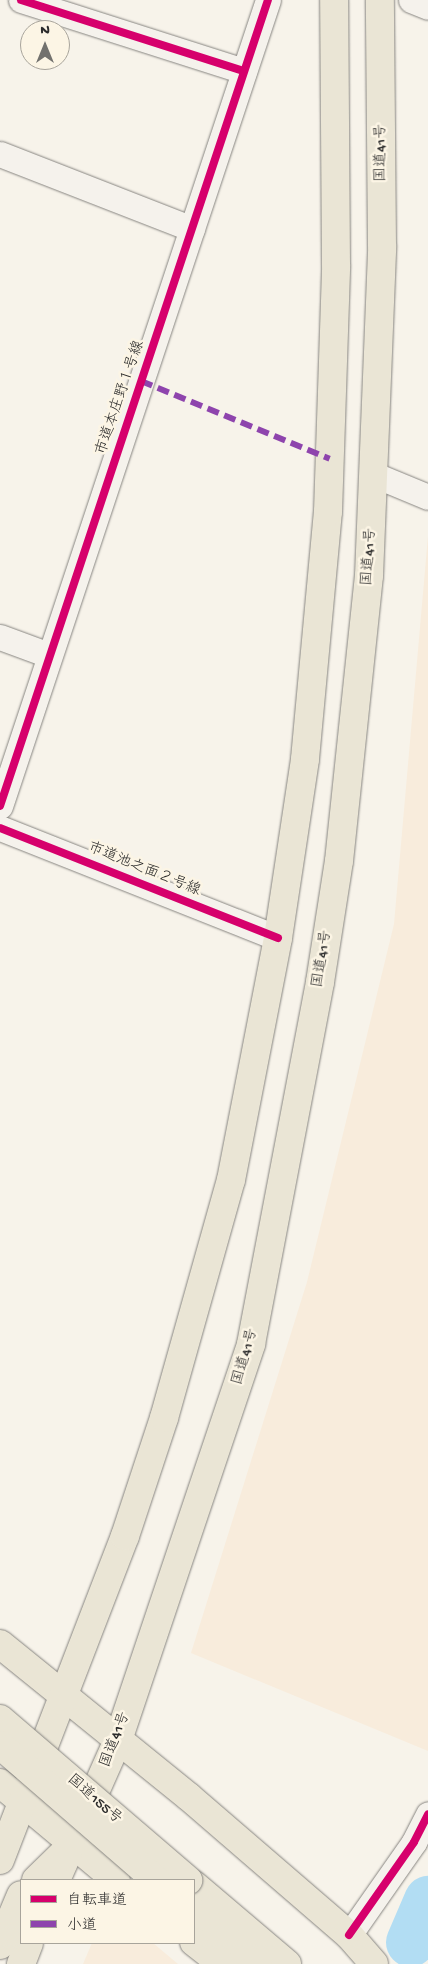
<!DOCTYPE html>
<html>
<head>
<meta charset="utf-8">
<style>
	body { margin:0 }
	#map { position:relative; width:428px; height:1964px; overflow:hidden; background:#f7f3ea; font-family:"Gochi Hand","Klee One",sans-serif }
	div>[style] { position:absolute }
	.built>* { inset:0; background:#f8ecdc }
	.river>* { height:49px; margin:-24.5px; padding:0 24.5px; transform-origin:24.5px; border-radius:24.5px; background:#b2ddf3 }
	.roads { filter:drop-shadow(0 0 1px #878581) drop-shadow(0 0 1px #878581) }
	.minor>* { height:25px; margin:-12.5px; padding:0 12.5px; transform-origin:12.5px; border-radius:12.5px; background:#f5f2ec }
	.trunk>* { height:28px; margin:-14px; padding:0 14px; transform-origin:14px; border-radius:14px; background:#eae5d5 }
	.motorway>* { height:28px; margin:-14px; padding:0 14px; transform-origin:14px; border-radius:14px; background:#eae5d5 }
	.bridges { filter:drop-shadow(0 0 1px #878581) drop-shadow(0 0 1px #878581) }
	.trunk-bridge>* { height:28px; margin:-14px; padding:0 14px; transform-origin:14px; border-radius:14px; background:#eae5d5 }
	.quiet>* { height:6px; margin-top:-3px; transform-origin:0; background:repeating-linear-gradient(90deg,#8e44ad 0 12px,transparent 0 18px) }
	.cycleway>* { height:8px; margin:-4px; padding:0 4px; transform-origin:4px; border-radius:4px; background:#d6006c }
	span { translate:-50% -50%; white-space:nowrap; text-align:center; line-height:1.15; -webkit-text-stroke:5px #fcf5e5; paint-order:stroke }
	.street-label { font-size:15px; color:#2b2b2b }
	.legend { position:absolute; left:20px; top:1879px; width:175px; height:65px; box-sizing:border-box; background:#fcf5e5; border:1px solid #a8a49b; margin:0; padding:6px 9px; list-style:none; font-size:15px; color:#2b2b2b }
	.legend li { display:flex; align-items:center; gap:10px; height:25px }
	.legend b { width:25px; border:1px solid #a8a49b }
	.north { position:absolute; left:20px; top:20px; width:50px; height:50px; box-sizing:border-box; background:#fcf5e5; border:1px solid #a8a49b; border-radius:50%; rotate:0deg; font-size:14px; font-weight:700; line-height:20px; text-align:center; color:#2b2b2b }
	.north::after { content:''; display:block; margin:auto; width:18px; height:22px; background:#72716e; clip-path:polygon(50% 0,100% 100%,50% 72%,0 100%) }
</style>
</head>
<body>
<div id="map">
	<div class="built">
		<i style="clip-path:polygon(428px 536px,428px 1751px,191px 1653px,307px 1282px,394px 924px)"></i>
		<i style="clip-path:polygon(92px 1943px,153px 1943px,178px 1964px,83px 1964px)"></i>
	</div>
	<div class="river">
		<i style="left:410px;top:1942px;width:46px;rotate:-66.8deg"></i>
	</div>
	<div class="roads">
		<div class="minor">
			<i style="left:21px;top:0;width:234px;rotate:17.7deg"></i>
			<i style="left:411px;top:0;width:18px;rotate:22deg"></i>
			<i style="left:0;top:154px;width:206px;rotate:21.3deg"></i>
			<i style="left:375px;top:475px;width:57px;rotate:22.5deg"></i>
			<i style="left:0;top:637px;width:52px;rotate:20.2deg"></i>
			<i style="left:0;top:806px;width:849px;rotate:-71.61deg"></i>
			<i style="left:0;top:828px;width:299px;rotate:21.6deg"></i>
			<i style="left:349px;top:1935px;width:113px;rotate:-55deg"></i>
			<i style="left:414px;top:1842px;width:31px;rotate:-63deg"></i>
		</div>
		<div class="trunk">
			<i style="left:0;top:1644px;width:243px;rotate:39deg"></i>
			<i style="left:189px;top:1797px;width:211px;rotate:40.8deg"></i>
			<i style="left:349px;top:1935px;width:38px;rotate:49deg"></i>
			<i style="left:0;top:1783px;width:151px;rotate:39.9deg"></i>
			<i style="left:0;top:1860px;width:347px;rotate:-68.9deg"></i>
			<i style="left:125px;top:1536px;width:124px;rotate:-71.7deg"></i>
			<i style="left:164px;top:1418px;width:247px;rotate:-74.3deg"></i>
			<i style="left:231px;top:1180px;width:247px;rotate:-79deg"></i>
			<i style="left:278px;top:938px;width:181px;rotate:-81.4deg"></i>
			<i style="left:305px;top:759px;width:248px;rotate:-84.7deg"></i>
			<i style="left:328px;top:512px;width:247px;rotate:-88.1deg"></i>
			<i style="left:336px;top:265px;width:265px;rotate:-90.4deg"></i>
			<i style="left:56px;top:1880px;width:153px;rotate:-66.1deg"></i>
			<i style="left:118px;top:1740px;width:418px;rotate:-71.4deg"></i>
			<i style="left:251px;top:1344px;width:369px;rotate:-79.2deg"></i>
			<i style="left:320px;top:982px;width:122px;rotate:-81.1deg"></i>
			<i style="left:339px;top:861px;width:287px;rotate:-84deg"></i>
			<i style="left:369px;top:576px;width:330px;rotate:-87.7deg"></i>
			<i style="left:382px;top:246px;width:246px;rotate:-90.5deg"></i>
			<i style="left:194px;top:1885px;width:122px;rotate:40.3deg"></i>
			<i style="left:194px;top:1912px;width:82px;rotate:39.5deg"></i>
			<i style="left:194px;top:1942px;width:36px;rotate:38deg"></i>
			<i style="left:21px;top:1964px;width:22px;rotate:-69deg"></i>
		</div>
		<div class="motorway">
			<i style="left:36px;top:1880px;width:49px;rotate:-44.2deg"></i>
			<i style="left:0;top:1945px;width:54px;rotate:-67.2deg"></i>
		</div>
	</div>
	<div class="bridges">
		<div class="trunk-bridge">
			<i style="left:0;top:1719px;width:248px;rotate:40.6deg"></i>
			<i style="left:0;top:1745px;width:206px;rotate:40.9deg"></i>
		</div>
	</div>
	<div class="quiet">
		<i style="left:141px;top:381px;width:204px;rotate:22.4deg"></i>
	</div>
	<div class="cycleway">
		<i style="left:21px;top:0;width:234px;rotate:17.7deg"></i>
		<i style="left:0;top:806px;width:849px;rotate:-71.61deg"></i>
		<i style="left:0;top:828px;width:299px;rotate:21.6deg"></i>
		<i style="left:349px;top:1935px;width:113px;rotate:-55deg"></i>
		<i style="left:414px;top:1842px;width:31px;rotate:-63deg"></i>
	</div>
	<div class="street-label">
		<span style="left:382px;top:153px;rotate:-90deg">国道41号</span>
		<span style="left:121px;top:398px;rotate:-71deg">市道本庄野１号線</span>
		<span style="left:370px;top:557px;rotate:-86deg">国道41号</span>
		<span style="left:144px;top:870px;rotate:22deg">市道池之面２号線</span>
		<span style="left:323px;top:959px;rotate:-81deg">国道41号</span>
		<span style="left:246px;top:1357px;rotate:-74deg">国道41号</span>
		<span style="left:116px;top:1740px;rotate:-69deg">国道41号</span>
		<span style="left:94px;top:1800px;rotate:41deg">国道155号</span>
	</div>
	<ul class="legend">
	<li><b style="height:6px;background:#d6006c"></b>自転車道</li>
	<li><b style="height:6px;background:#8e44ad"></b>小道</li>
	</ul>
	<div class="north">N</div>
</div>
</body>
</html>
